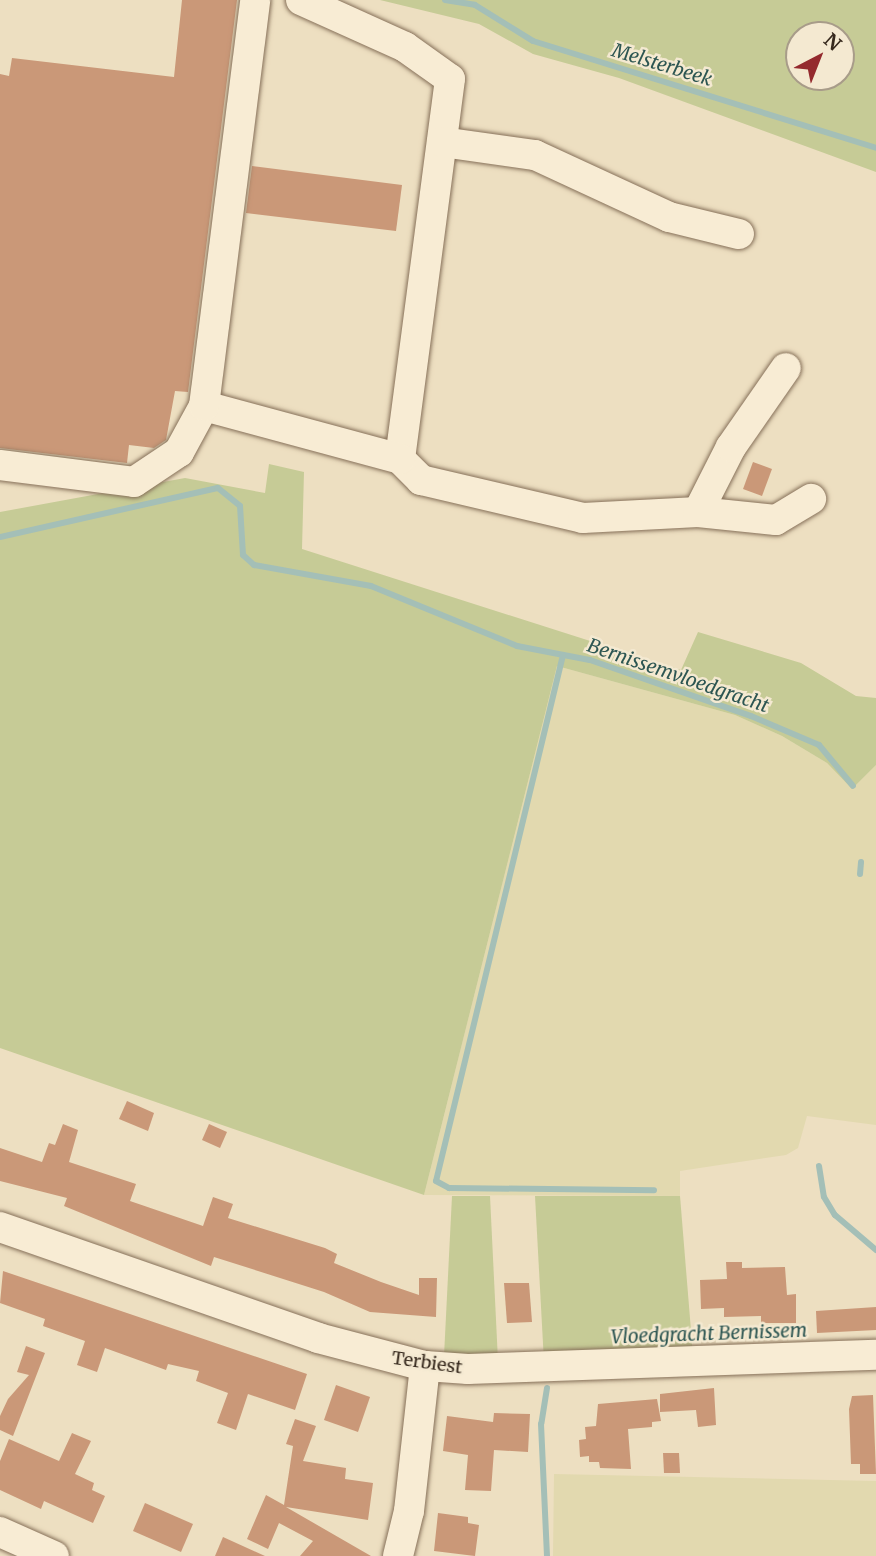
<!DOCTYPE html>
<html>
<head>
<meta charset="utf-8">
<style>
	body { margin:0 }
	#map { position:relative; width:876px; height:1556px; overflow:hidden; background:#eddfc1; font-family:Merriweather,serif }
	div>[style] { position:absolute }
	.farmland>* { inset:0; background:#e2d9af }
	.green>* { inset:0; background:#c6cb96 }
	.stream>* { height:6px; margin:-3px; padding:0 3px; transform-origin:3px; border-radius:3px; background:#a4bfb7 }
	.building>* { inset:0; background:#ca9878 }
	.roads { filter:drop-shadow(0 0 2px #867059) drop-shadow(0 0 2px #867059) }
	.minor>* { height:30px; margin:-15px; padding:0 15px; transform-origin:15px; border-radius:15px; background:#f8ecd4 }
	span { translate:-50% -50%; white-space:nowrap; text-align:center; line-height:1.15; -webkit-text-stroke:5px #f4e9d1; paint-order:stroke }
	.street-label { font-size:18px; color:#36291d }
	.water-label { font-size:19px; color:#2d5652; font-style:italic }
	.north { position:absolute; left:785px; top:21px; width:70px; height:70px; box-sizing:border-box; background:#f4e9d1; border:2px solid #a89c89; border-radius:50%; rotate:42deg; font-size:19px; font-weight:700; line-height:28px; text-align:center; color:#36291d }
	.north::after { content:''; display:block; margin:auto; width:24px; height:32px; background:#942a2e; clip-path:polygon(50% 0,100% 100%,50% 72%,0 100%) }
</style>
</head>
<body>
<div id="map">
	<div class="farmland">
		<i style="clip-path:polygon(557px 666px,735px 715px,782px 736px,827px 763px,852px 789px,876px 765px,876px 1125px,807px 1116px,798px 1148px,786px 1155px,680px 1171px,680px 1196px,424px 1195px)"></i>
		<i style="clip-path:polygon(554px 1474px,876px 1481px,876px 1556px,553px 1556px)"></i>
	</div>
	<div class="green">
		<i style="clip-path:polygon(evenodd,380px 0,876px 0,876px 172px,619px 78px,533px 54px,479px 24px,380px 0,799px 35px,841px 35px,841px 77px,799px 77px,799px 35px)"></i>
		<i style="clip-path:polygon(269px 464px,304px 472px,302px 549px,681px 670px,698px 632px,801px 663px,856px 696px,876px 698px,876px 765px,852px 789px,827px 763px,782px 736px,735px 715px,557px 666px,424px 1195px,0 1048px,0 512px,185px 478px,265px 493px)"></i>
		<i style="clip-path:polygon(452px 1196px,490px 1196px,498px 1361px,444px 1356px)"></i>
		<i style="clip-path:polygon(535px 1196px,680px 1196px,693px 1355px,544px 1362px)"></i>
	</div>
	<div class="stream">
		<i style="left:445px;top:0;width:30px;rotate:9deg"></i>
		<i style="left:475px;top:5px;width:68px;rotate:31.8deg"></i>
		<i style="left:533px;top:41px;width:359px;rotate:17.3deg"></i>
		<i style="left:0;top:537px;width:223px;rotate:-12.7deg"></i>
		<i style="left:218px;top:488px;width:28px;rotate:39deg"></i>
		<i style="left:240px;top:506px;width:49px;rotate:86.5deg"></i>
		<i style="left:243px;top:555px;width:15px;rotate:42deg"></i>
		<i style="left:254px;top:565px;width:119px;rotate:10.2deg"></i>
		<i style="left:371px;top:586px;width:158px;rotate:22.3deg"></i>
		<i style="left:517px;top:646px;width:74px;rotate:10.9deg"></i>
		<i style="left:590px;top:660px;width:170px;rotate:19.2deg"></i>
		<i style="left:751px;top:716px;width:74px;rotate:23.1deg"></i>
		<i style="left:819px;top:745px;width:53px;rotate:50.3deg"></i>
		<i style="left:563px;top:655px;width:541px;rotate:103.57deg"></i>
		<i style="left:436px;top:1181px;width:15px;rotate:28deg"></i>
		<i style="left:449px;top:1188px;width:205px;rotate:0.6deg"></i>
		<i style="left:860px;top:874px;width:12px;rotate:-85deg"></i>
		<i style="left:819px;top:1166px;width:31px;rotate:81deg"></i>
		<i style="left:824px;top:1197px;width:21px;rotate:59deg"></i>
		<i style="left:835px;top:1215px;width:54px;rotate:40.5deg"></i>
		<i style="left:547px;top:1388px;width:36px;rotate:99deg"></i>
		<i style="left:541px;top:1424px;width:132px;rotate:87.4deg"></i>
	</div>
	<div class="building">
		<i style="clip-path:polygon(182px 0,237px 0,188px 392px,175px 391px,166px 440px,154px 448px,129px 445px,127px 463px,0 448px,0 74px,9px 76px,12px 58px,174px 77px)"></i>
		<i style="clip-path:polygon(252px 166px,402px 185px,396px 231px,246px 213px)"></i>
		<i style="clip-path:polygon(753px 462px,772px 469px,762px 496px,743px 489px)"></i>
		<i style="clip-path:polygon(127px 1101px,154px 1113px,148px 1131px,119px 1119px)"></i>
		<i style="clip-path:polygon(63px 1124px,78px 1130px,69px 1162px,136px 1184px,130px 1201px,203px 1226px,213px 1197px,233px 1204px,228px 1218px,325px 1248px,337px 1254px,334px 1263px,381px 1282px,419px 1295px,419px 1278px,437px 1278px,436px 1317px,370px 1312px,324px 1292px,214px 1257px,211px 1266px,64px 1206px,67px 1198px,0 1181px,0 1148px,42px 1162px,49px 1143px,55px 1145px)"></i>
		<i style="clip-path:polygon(209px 1124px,227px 1132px,220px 1148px,202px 1140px)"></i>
		<i style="clip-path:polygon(726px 1262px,742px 1262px,742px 1268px,785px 1267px,787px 1295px,796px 1294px,796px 1323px,761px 1323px,761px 1316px,724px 1317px,724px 1308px,701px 1309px,700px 1280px,727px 1279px)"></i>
		<i style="clip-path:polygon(3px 1271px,307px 1374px,295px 1410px,248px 1394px,236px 1430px,217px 1423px,228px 1393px,196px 1381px,199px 1371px,168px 1364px,166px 1370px,105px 1348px,97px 1372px,77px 1365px,85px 1341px,43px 1326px,45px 1319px,0 1303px)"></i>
		<i style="clip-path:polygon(504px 1283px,529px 1283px,532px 1322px,507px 1323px)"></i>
		<i style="clip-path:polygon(876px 1307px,876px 1330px,817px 1333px,816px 1311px)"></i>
		<i style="clip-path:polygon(26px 1346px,45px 1353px,13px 1436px,0 1430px,0 1416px,8px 1399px,29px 1375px,17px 1372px)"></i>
		<i style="clip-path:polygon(336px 1385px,370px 1397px,358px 1432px,324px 1420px)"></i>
		<i style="clip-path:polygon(714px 1388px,716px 1425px,698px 1427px,696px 1410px,660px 1412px,660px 1394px)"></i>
		<i style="clip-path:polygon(873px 1395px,876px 1474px,860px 1474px,860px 1464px,851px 1464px,849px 1409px,852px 1396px)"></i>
		<i style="clip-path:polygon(657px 1399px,661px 1421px,652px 1422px,652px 1427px,628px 1429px,631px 1469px,600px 1468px,599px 1462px,589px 1462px,589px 1456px,580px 1457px,579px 1440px,586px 1439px,585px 1427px,596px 1426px,598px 1404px)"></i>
		<i style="clip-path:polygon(494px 1413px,530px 1414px,528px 1452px,494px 1450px,491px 1491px,465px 1490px,468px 1455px,443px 1451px,447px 1416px,493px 1422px)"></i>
		<i style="clip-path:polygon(295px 1419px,316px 1426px,303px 1461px,346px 1468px,345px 1479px,373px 1483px,368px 1520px,286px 1507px,371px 1556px,300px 1556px,313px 1541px,279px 1523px,268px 1549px,247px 1539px,266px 1495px,284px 1505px,293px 1446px,286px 1444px)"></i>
		<i style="clip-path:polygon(72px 1433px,91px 1441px,75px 1474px,94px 1483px,92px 1490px,105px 1496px,93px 1523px,44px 1501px,41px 1509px,0 1490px,0 1461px,9px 1439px,59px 1461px)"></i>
		<i style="clip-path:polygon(663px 1453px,679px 1453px,680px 1473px,664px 1473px)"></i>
		<i style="clip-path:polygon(145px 1503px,193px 1524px,181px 1552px,133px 1531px)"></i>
		<i style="clip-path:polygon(438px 1513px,468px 1517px,468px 1523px,479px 1525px,475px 1556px,434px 1551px)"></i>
		<i style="clip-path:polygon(223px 1537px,265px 1556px,215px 1556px)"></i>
	</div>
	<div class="roads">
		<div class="minor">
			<i style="left:301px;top:0;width:114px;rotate:24.3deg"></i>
			<i style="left:405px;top:47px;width:55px;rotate:35.4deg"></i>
			<i style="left:450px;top:79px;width:383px;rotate:97.5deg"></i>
			<i style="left:400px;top:459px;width:30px;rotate:45deg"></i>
			<i style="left:421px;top:480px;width:166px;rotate:13.2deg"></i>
			<i style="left:583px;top:518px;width:115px;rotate:-3deg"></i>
			<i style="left:698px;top:512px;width:78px;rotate:5.9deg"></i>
			<i style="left:776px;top:520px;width:41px;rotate:-31deg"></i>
			<i style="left:442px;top:142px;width:94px;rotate:8deg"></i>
			<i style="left:535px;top:155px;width:148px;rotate:24.8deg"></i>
			<i style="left:669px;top:217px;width:72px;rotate:13.7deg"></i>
			<i style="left:204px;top:406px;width:203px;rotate:15.1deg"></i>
			<i style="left:0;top:465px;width:135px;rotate:7.2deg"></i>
			<i style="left:134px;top:482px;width:54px;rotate:-33.7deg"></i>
			<i style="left:179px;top:452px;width:52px;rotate:-61.5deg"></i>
			<i style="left:204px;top:406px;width:409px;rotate:-82.8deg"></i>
			<i style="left:698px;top:512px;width:73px;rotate:-63.1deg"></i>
			<i style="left:731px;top:447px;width:96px;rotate:-55.2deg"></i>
			<i style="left:0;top:1227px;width:337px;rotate:19.2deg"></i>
			<i style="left:318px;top:1338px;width:111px;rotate:14.7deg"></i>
			<i style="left:425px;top:1366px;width:43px;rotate:4deg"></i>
			<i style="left:468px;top:1369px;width:408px;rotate:-2deg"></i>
			<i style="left:0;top:1532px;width:59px;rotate:24deg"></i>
			<i style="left:398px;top:1556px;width:46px;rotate:-76.3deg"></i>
			<i style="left:409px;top:1511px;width:146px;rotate:-83.7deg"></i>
		</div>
	</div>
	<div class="street-label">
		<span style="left:427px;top:1363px;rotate:8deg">Terbiest</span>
	</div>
	<div class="water-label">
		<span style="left:662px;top:65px;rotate:17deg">Melsterbeek</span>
		<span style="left:678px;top:676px;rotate:19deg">Bernissemvloedgracht</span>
		<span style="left:709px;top:1334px;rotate:-2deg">Vloedgracht Bernissem</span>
	</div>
	<div class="north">N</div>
</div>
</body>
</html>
